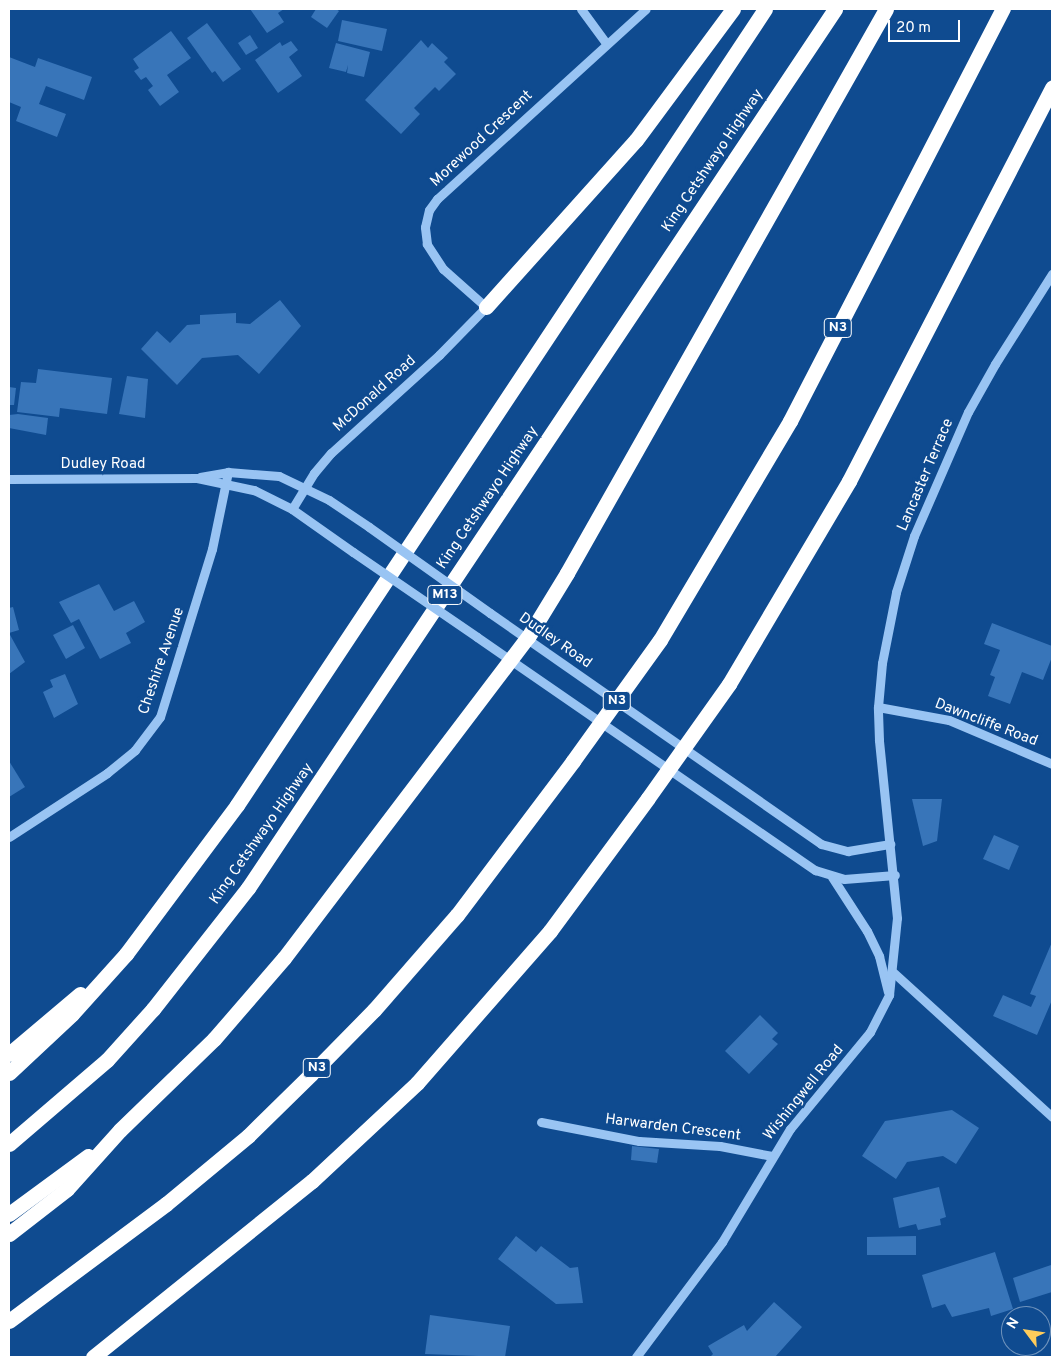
<!DOCTYPE html>
<html>
<head>
<meta charset="utf-8">
<style>
	body { margin:0 }
	#map { position:relative; width:1061px; height:1366px; overflow:hidden; background:#0f4b90; font-family:Overpass,sans-serif }
	div>[style] { position:absolute }
	.building>* { inset:0; background:#3875b9 }
	.minor>* { height:9px; margin:-4.5px; padding:0 4.5px; transform-origin:4.5px; border-radius:4.5px; background:#99c4f3 }
	.highway>* { height:15px; margin:-7.5px; padding:0 7.5px; transform-origin:7.5px; border-radius:7.5px; background:#fff }
	.minor-bridge>* { height:9px; margin:-4.5px; padding:0 4.5px; transform-origin:4.5px; border-radius:4.5px; background:#99c4f3 }
	.highway-bridge>* { height:15px; margin:-7.5px; padding:0 7.5px; transform-origin:7.5px; border-radius:7.5px; background:#fff }
	span { translate:-50% -50%; white-space:nowrap; text-align:center; line-height:1.15; -webkit-text-stroke:5px #0f4b90; paint-order:stroke }
	.shield-label span { padding:1px 4px; background:#0f4b90; border:1px solid; border-radius:4px; -webkit-text-stroke-width:0 }
	.shield-label { font-size:14px; color:#fff; font-weight:700 }
	.street-label { font-size:15px; color:#fff }
	.frame { position:absolute; inset:0; border:10px solid #fff; pointer-events:none }
	.north { position:absolute; left:1001px; top:1306px; width:50px; height:50px; box-sizing:border-box; background:#0f4b90; border:1px solid #6f93bc; border-radius:50%; rotate:301deg; font-size:14px; font-weight:700; line-height:20px; text-align:center; color:#fff }
	.north::after { content:''; display:block; margin:auto; width:18px; height:22px; background:#ffcc5b; clip-path:polygon(50% 0,100% 100%,50% 72%,0 100%) }
	.scale { position:absolute; left:888px; top:20px; width:72px; height:22px; box-sizing:border-box; border:2px solid #fff; border-top:0; padding-left:6px; font-size:15px; line-height:18px; white-space:nowrap; color:#fff; -webkit-text-stroke:4px #0f4b90; paint-order:stroke }
</style>
</head>
<body>
<div id="map">
	<div class="building">
		<i style="clip-path:polygon(250px 9px,284px 9px,278px 13px,284px 22px,267px 33px)"></i>
		<i style="clip-path:polygon(316px 9px,336px 9px,339px 11px,327px 28px,311px 17px)"></i>
		<i style="clip-path:polygon(342px 20px,387px 29px,382px 51px,338px 41px)"></i>
		<i style="clip-path:polygon(207px 23px,241px 69px,223px 82px,215px 71px,212px 73px,187px 38px)"></i>
		<i style="clip-path:polygon(171px 31px,191px 58px,167px 75px,179px 92px,160px 106px,148px 90px,153px 86px,146px 77px,141px 80px,134px 71px,139px 68px,133px 59px)"></i>
		<i style="clip-path:polygon(250px 35px,258px 48px,246px 55px,238px 43px)"></i>
		<i style="clip-path:polygon(421px 40px,428px 48px,432px 43px,448px 58px,444px 62px,456px 74px,439px 91px,435px 87px,414px 108px,420px 114px,401px 134px,365px 100px)"></i>
		<i style="clip-path:polygon(291px 41px,298px 50px,289px 57px,302px 76px,278px 93px,255px 60px,280px 42px,282px 46px)"></i>
		<i style="clip-path:polygon(336px 43px,370px 52px,364px 77px,347px 73px,348px 65px,346px 72px,329px 68px)"></i>
		<i style="clip-path:polygon(9px 57px,35px 67px,38px 58px,92px 77px,84px 100px,46px 86px,39px 104px,66px 114px,57px 137px,16px 121px,21px 107px,9px 102px)"></i>
		<i style="clip-path:polygon(280px 300px,301px 326px,259px 374px,238px 355px,202px 358px,177px 385px,141px 349px,157px 331px,170px 343px,187px 325px,200px 324px,200px 315px,236px 313px,236px 323px,250px 324px)"></i>
		<i style="clip-path:polygon(38px 369px,112px 378px,107px 414px,60px 408px,59px 417px,17px 412px,21px 382px,36px 383px)"></i>
		<i style="clip-path:polygon(127px 376px,148px 379px,145px 418px,119px 414px)"></i>
		<i style="clip-path:polygon(9px 387px,16px 388px,14px 405px,9px 405px)"></i>
		<i style="clip-path:polygon(18px 414px,48px 418px,46px 435px,9px 428px,9px 415px)"></i>
		<i style="clip-path:polygon(99px 584px,114px 611px,134px 601px,145px 622px,126px 633px,131px 643px,100px 659px,79px 619px,71px 623px,59px 602px)"></i>
		<i style="clip-path:polygon(13px 607px,19px 630px,9px 633px,25px 662px,9px 674px,9px 608px)"></i>
		<i style="clip-path:polygon(992px 623px,1052px 646px,1052px 657px,1043px 680px,1022px 672px,1010px 704px,988px 696px,995px 677px,990px 675px,1000px 650px,984px 644px)"></i>
		<i style="clip-path:polygon(73px 625px,85px 648px,66px 659px,53px 635px)"></i>
		<i style="clip-path:polygon(65px 674px,78px 704px,54px 718px,43px 692px,53px 687px,50px 680px)"></i>
		<i style="clip-path:polygon(9px 761px,25px 787px,9px 797px)"></i>
		<i style="clip-path:polygon(912px 799px,942px 799px,937px 841px,923px 846px)"></i>
		<i style="clip-path:polygon(994px 835px,1019px 846px,1009px 870px,983px 859px)"></i>
		<i style="clip-path:polygon(1052px 942px,1052px 1000px,1037px 1035px,993px 1016px,1003px 995px,1031px 1007px,1036px 996px,1030px 994px)"></i>
		<i style="clip-path:polygon(760px 1015px,778px 1033px,772px 1039px,778px 1044px,749px 1074px,725px 1051px)"></i>
		<i style="clip-path:polygon(952px 1110px,979px 1128px,956px 1164px,943px 1156px,907px 1162px,896px 1179px,862px 1156px,885px 1121px)"></i>
		<i style="clip-path:polygon(632px 1146px,659px 1149px,657px 1163px,631px 1160px)"></i>
		<i style="clip-path:polygon(939px 1187px,946px 1217px,940px 1219px,941px 1225px,918px 1230px,916px 1224px,899px 1228px,893px 1198px)"></i>
		<i style="clip-path:polygon(516px 1236px,536px 1252px,541px 1246px,570px 1268px,578px 1267px,583px 1303px,556px 1304px,498px 1259px)"></i>
		<i style="clip-path:polygon(916px 1236px,916px 1255px,867px 1255px,867px 1237px)"></i>
		<i style="clip-path:polygon(995px 1252px,1013px 1309px,991px 1316px,989px 1308px,952px 1317px,945px 1304px,932px 1308px,922px 1275px)"></i>
		<i style="clip-path:polygon(1051px 1265px,1052px 1292px,1020px 1302px,1013px 1278px)"></i>
		<i style="clip-path:polygon(774px 1302px,802px 1327px,775px 1357px,710px 1357px,713px 1354px,708px 1346px,744px 1325px,747px 1331px)"></i>
		<i style="clip-path:polygon(430px 1315px,510px 1326px,505px 1357px,425px 1354px)"></i>
	</div>
	<div class="minor">
		<i style="left:581px;top:9px;width:42px;rotate:53.7deg"></i>
		<i style="left:200px;top:477px;width:28px;rotate:-10deg"></i>
		<i style="left:228px;top:472px;width:51px;rotate:4.5deg"></i>
		<i style="left:279px;top:476px;width:55px;rotate:25.6deg"></i>
		<i style="left:329px;top:500px;width:48px;rotate:34deg"></i>
		<i style="left:9px;top:479px;width:188px;rotate:-0.3deg"></i>
		<i style="left:197px;top:478px;width:29px;rotate:12deg"></i>
		<i style="left:225px;top:484px;width:30px;rotate:12deg"></i>
		<i style="left:254px;top:490px;width:42px;rotate:26.6deg"></i>
		<i style="left:292px;top:509px;width:75px;rotate:35.2deg"></i>
		<i style="left:292px;top:509px;width:42px;rotate:-58.6deg"></i>
		<i style="left:314px;top:473px;width:26px;rotate:-50deg"></i>
		<i style="left:331px;top:453px;width:146px;rotate:-42.2deg"></i>
		<i style="left:439px;top:355px;width:67px;rotate:-45.6deg"></i>
		<i style="left:486px;top:307px;width:57px;rotate:-138.5deg"></i>
		<i style="left:443px;top:269px;width:30px;rotate:-123deg"></i>
		<i style="left:427px;top:244px;width:17px;rotate:-97deg"></i>
		<i style="left:425px;top:227px;width:17px;rotate:-77deg"></i>
		<i style="left:429px;top:210px;width:14px;rotate:-54deg"></i>
		<i style="left:437px;top:199px;width:282px;rotate:-42.3deg"></i>
		<i style="left:490px;top:613px;width:404px;rotate:34.9deg"></i>
		<i style="left:821px;top:844px;width:28px;rotate:15deg"></i>
		<i style="left:848px;top:851px;width:43px;rotate:-9.5deg"></i>
		<i style="left:477px;top:637px;width:411px;rotate:34.6deg"></i>
		<i style="left:815px;top:870px;width:30px;rotate:17deg"></i>
		<i style="left:844px;top:879px;width:51px;rotate:-4.5deg"></i>
		<i style="left:878px;top:707px;width:72px;rotate:10.4deg"></i>
		<i style="left:949px;top:720px;width:112px;rotate:23.1deg"></i>
		<i style="left:9px;top:837px;width:117px;rotate:-33.1deg"></i>
		<i style="left:107px;top:773px;width:36px;rotate:-39deg"></i>
		<i style="left:135px;top:750px;width:41px;rotate:-52.9deg"></i>
		<i style="left:160px;top:717px;width:176px;rotate:-72.8deg"></i>
		<i style="left:212px;top:549px;width:79px;rotate:-78.3deg"></i>
		<i style="left:832px;top:877px;width:64px;rotate:57.1deg"></i>
		<i style="left:867px;top:931px;width:28px;rotate:64deg"></i>
		<i style="left:879px;top:956px;width:37px;rotate:76deg"></i>
		<i style="left:894px;top:973px;width:214px;rotate:42.3deg"></i>
		<i style="left:541px;top:1122px;width:100px;rotate:11deg"></i>
		<i style="left:639px;top:1141px;width:81px;rotate:3.5deg"></i>
		<i style="left:720px;top:1146px;width:53px;rotate:10.9deg"></i>
		<i style="left:636px;top:1357px;width:144px;rotate:-53.2deg"></i>
		<i style="left:722px;top:1242px;width:132px;rotate:-59deg"></i>
		<i style="left:790px;top:1129px;width:126px;rotate:-50.5deg"></i>
		<i style="left:870px;top:1032px;width:42px;rotate:-62.8deg"></i>
		<i style="left:889px;top:995px;width:77px;rotate:-84.1deg"></i>
		<i style="left:897px;top:918px;width:179px;rotate:-95.8deg"></i>
		<i style="left:879px;top:740px;width:33px;rotate:-92deg"></i>
		<i style="left:878px;top:707px;width:44px;rotate:-84.8deg"></i>
		<i style="left:882px;top:663px;width:72px;rotate:-78.8deg"></i>
		<i style="left:896px;top:592px;width:59px;rotate:-72.2deg"></i>
		<i style="left:914px;top:536px;width:135px;rotate:-66.5deg"></i>
		<i style="left:968px;top:412px;width:55px;rotate:-60.6deg"></i>
		<i style="left:995px;top:364px;width:107px;rotate:-57.7deg"></i>
	</div>
	<div class="highway">
		<i style="left:486px;top:307px;width:224px;rotate:-48.1deg"></i>
		<i style="left:636px;top:140px;width:163px;rotate:-53.5deg"></i>
		<i style="left:660px;top:640px;width:255px;rotate:-59.3deg"></i>
		<i style="left:790px;top:421px;width:464px;rotate:-62.7deg"></i>
		<i style="left:729px;top:684px;width:236px;rotate:-59.4deg"></i>
		<i style="left:849px;top:481px;width:443px;rotate:-62.7deg"></i>
		<i style="left:9px;top:1054px;width:93px;rotate:-40.2deg"></i>
		<i style="left:9px;top:1073px;width:86px;rotate:-43.1deg"></i>
		<i style="left:72px;top:1014px;width:81px;rotate:-48deg"></i>
		<i style="left:126px;top:954px;width:186px;rotate:-53.3deg"></i>
		<i style="left:237px;top:805px;width:955px;rotate:-56.44deg"></i>
		<i style="left:9px;top:1144px;width:129px;rotate:-40.6deg"></i>
		<i style="left:107px;top:1060px;width:69px;rotate:-48deg"></i>
		<i style="left:153px;top:1009px;width:154px;rotate:-51.9deg"></i>
		<i style="left:248px;top:888px;width:1057px;rotate:-56.26deg"></i>
		<i style="left:9px;top:1214px;width:98px;rotate:-36.3deg"></i>
		<i style="left:9px;top:1234px;width:73px;rotate:-37.8deg"></i>
		<i style="left:67px;top:1189px;width:79px;rotate:-48.1deg"></i>
		<i style="left:120px;top:1130px;width:131px;rotate:-44.1deg"></i>
		<i style="left:214px;top:1039px;width:107px;rotate:-49.2deg"></i>
		<i style="left:284px;top:958px;width:403px;rotate:-52.8deg"></i>
		<i style="left:528px;top:637px;width:75px;rotate:-58.6deg"></i>
		<i style="left:567px;top:573px;width:648px;rotate:-60.51deg"></i>
		<i style="left:9px;top:1321px;width:196px;rotate:-36.7deg"></i>
		<i style="left:166px;top:1204px;width:107px;rotate:-39.7deg"></i>
		<i style="left:248px;top:1136px;width:88px;rotate:-44.5deg"></i>
		<i style="left:311px;top:1074px;width:90px;rotate:-45.5deg"></i>
		<i style="left:374px;top:1010px;width:126px;rotate:-48.9deg"></i>
		<i style="left:457px;top:915px;width:193px;rotate:-53deg"></i>
		<i style="left:93px;top:1357px;width:281px;rotate:-38.8deg"></i>
		<i style="left:312px;top:1181px;width:144px;rotate:-43deg"></i>
		<i style="left:417px;top:1083px;width:202px;rotate:-48.8deg"></i>
		<i style="left:550px;top:931px;width:165px;rotate:-53.6deg"></i>
	</div>
	<div class="minor-bridge">
		<i style="left:369px;top:527px;width:148px;rotate:35.4deg"></i>
		<i style="left:353px;top:552px;width:150px;rotate:34.4deg"></i>
	</div>
	<div class="highway-bridge">
		<i style="left:573px;top:761px;width:149px;rotate:-54.3deg"></i>
		<i style="left:648px;top:798px;width:140px;rotate:-54.6deg"></i>
	</div>
	<div class="shield-label">
		<span style="left:838px;top:328px">N3</span>
		<span style="left:445px;top:595px">M13</span>
		<span style="left:617px;top:701px">N3</span>
		<span style="left:317px;top:1068px">N3</span>
	</div>
	<div class="street-label">
		<span style="left:482px;top:139px;rotate:-43deg">Morewood Crescent</span>
		<span style="left:713px;top:161px;rotate:-56deg">King Cetshwayo Highway</span>
		<span style="left:375px;top:394px;rotate:-42deg">McDonald Road</span>
		<span style="left:103px;top:465px">Dudley Road</span>
		<span style="left:926px;top:475px;rotate:-67deg">Lancaster Terrace</span>
		<span style="left:488px;top:498px;rotate:-56deg">King Cetshwayo Highway</span>
		<span style="left:555px;top:641px;rotate:35deg">Dudley Road</span>
		<span style="left:162px;top:661px;rotate:-71deg">Cheshire Avenue</span>
		<span style="left:986px;top:723px;rotate:21deg">Dawncliffe Road</span>
		<span style="left:262px;top:834px;rotate:-55deg">King Cetshwayo Highway</span>
		<span style="left:804px;top:1093px;rotate:-51deg">Wishingwell Road</span>
		<span style="left:673px;top:1128px;rotate:7deg">Harwarden Crescent</span>
	</div>
	<div class="frame"></div>
	<div class="north">N</div>
	<div class="scale">20 m</div>
</div>
</body>
</html>
